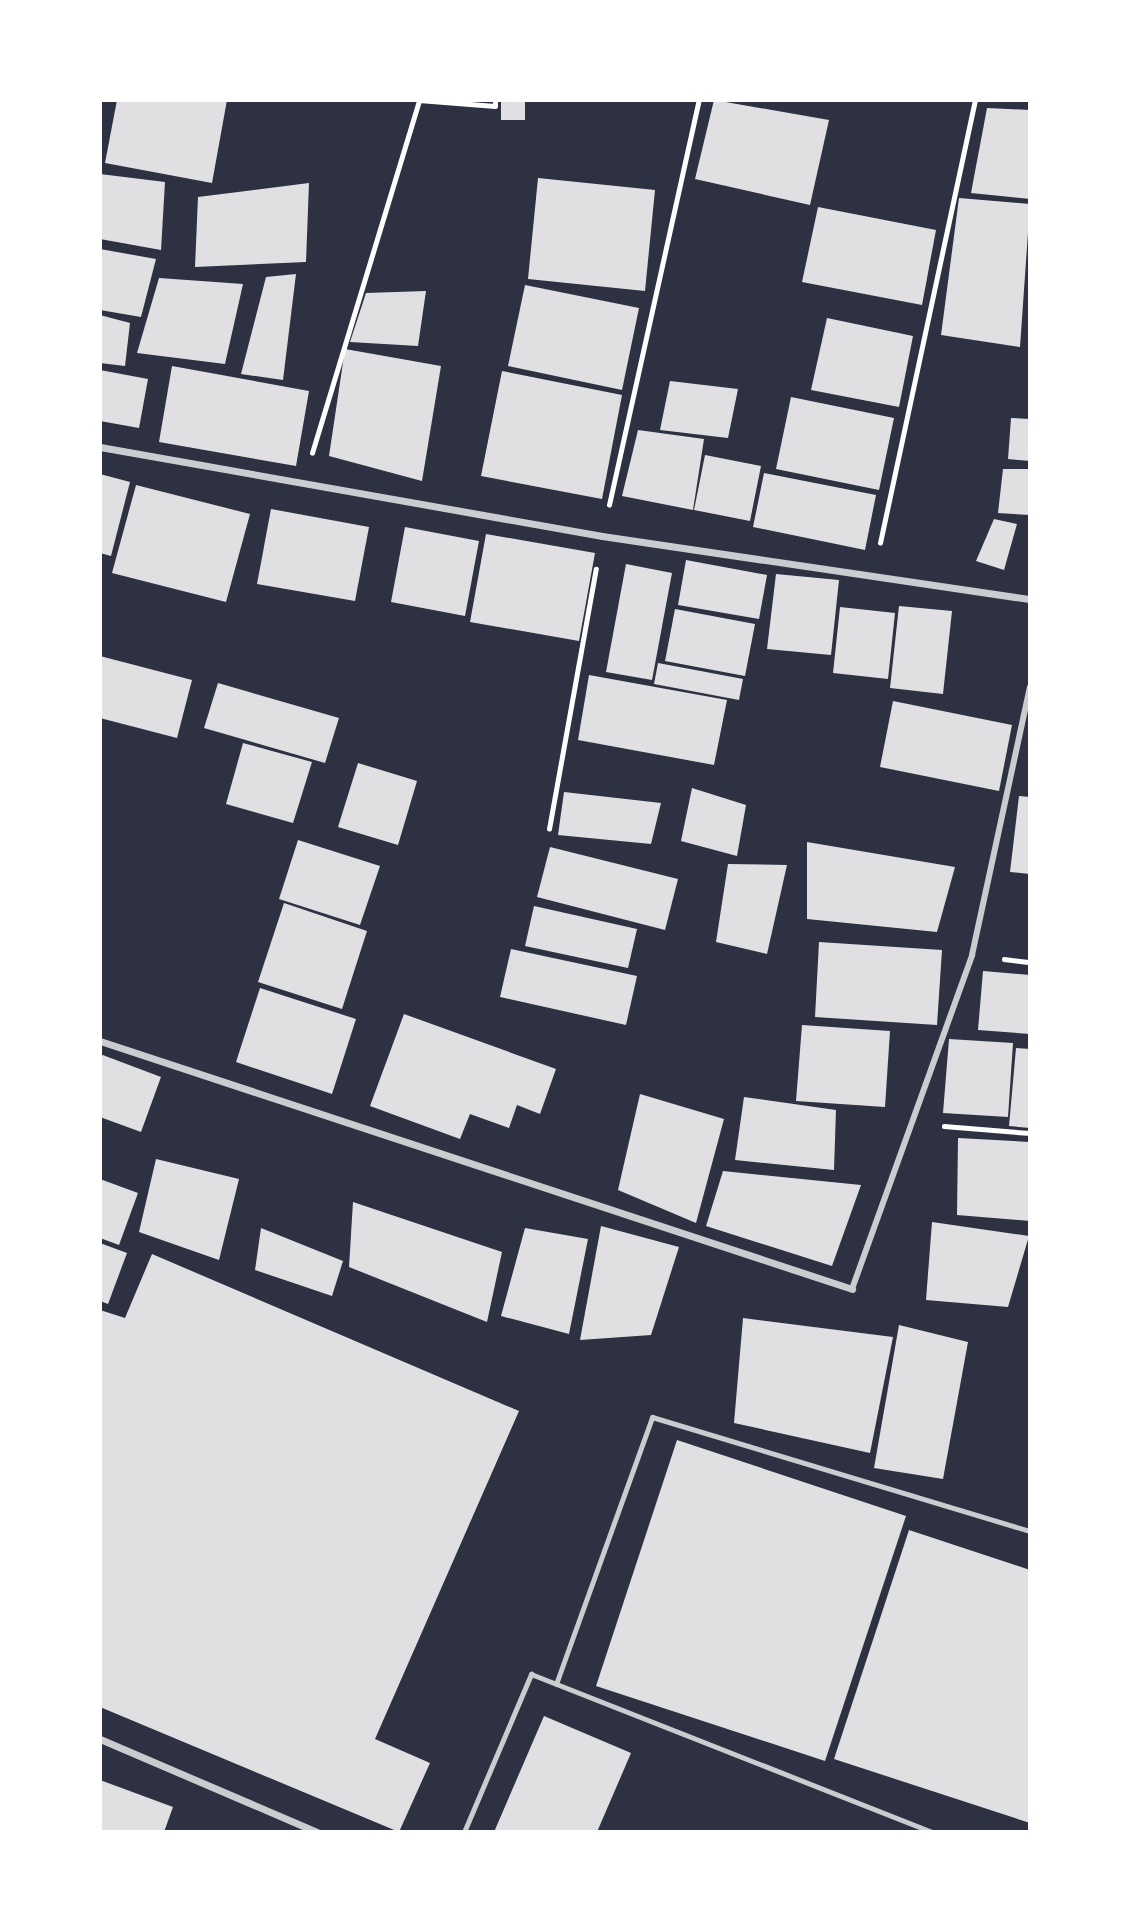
<!DOCTYPE html>
<html>
<head>
<meta charset="utf-8">
<style>
	body { margin:0 }
	#map { position:relative; width:1130px; height:1932px; overflow:hidden; background:#2d3142; font-family:"Roboto Condensed",sans-serif }
	div>[style] { position:absolute }
	.building>* { inset:0; background:#e0e0e3 }
	.path>* { height:4.5px; margin:-2.25px; padding:0 2.25px; transform-origin:2.25px; border-radius:2.25px; background:#fff }
	.service>* { height:5px; margin:-2.5px; padding:0 2.5px; transform-origin:2.5px; border-radius:2.5px; background:#caccd0 }
	.pedestrian>* { height:6px; margin:-3px; padding:0 3px; transform-origin:3px; border-radius:3px; background:#caccd0 }
	.minor>* { height:7px; margin:-3.5px; padding:0 3.5px; transform-origin:3.5px; border-radius:3.5px; background:#caccd0 }
	span { translate:-50% -50%; white-space:nowrap; text-align:center; line-height:1.15; -webkit-text-stroke:7px #fff; paint-order:stroke }
	.frame { position:absolute; inset:0; border:102px solid #fff; pointer-events:none }
</style>
</head>
<body>
<div id="map">
	<div class="building">
		<i style="clip-path:polygon(117px 100px,227px 100px,212px 183px,105px 163px)"></i>
		<i style="clip-path:polygon(501px 100px,525px 100px,525px 120px,501px 120px)"></i>
		<i style="clip-path:polygon(714px 100px,829px 120px,810px 205px,695px 179px)"></i>
		<i style="clip-path:polygon(987px 108px,1030px 110px,1030px 199px,971px 193px)"></i>
		<i style="clip-path:polygon(100px 174px,165px 182px,161px 250px,100px 239px)"></i>
		<i style="clip-path:polygon(538px 178px,655px 190px,645px 291px,528px 279px)"></i>
		<i style="clip-path:polygon(309px 183px,306px 262px,195px 267px,198px 197px)"></i>
		<i style="clip-path:polygon(959px 198px,1030px 204px,1020px 347px,941px 335px)"></i>
		<i style="clip-path:polygon(818px 207px,936px 230px,922px 305px,802px 282px)"></i>
		<i style="clip-path:polygon(100px 249px,156px 259px,141px 317px,100px 310px)"></i>
		<i style="clip-path:polygon(296px 274px,283px 380px,241px 374px,266px 277px)"></i>
		<i style="clip-path:polygon(159px 278px,243px 284px,225px 364px,137px 353px)"></i>
		<i style="clip-path:polygon(525px 285px,639px 308px,622px 390px,508px 366px)"></i>
		<i style="clip-path:polygon(426px 291px,418px 346px,350px 342px,366px 293px)"></i>
		<i style="clip-path:polygon(100px 315px,130px 323px,125px 366px,100px 363px)"></i>
		<i style="clip-path:polygon(827px 318px,913px 336px,899px 407px,811px 390px)"></i>
		<i style="clip-path:polygon(345px 349px,441px 366px,422px 481px,329px 456px)"></i>
		<i style="clip-path:polygon(172px 366px,309px 391px,296px 466px,159px 442px)"></i>
		<i style="clip-path:polygon(100px 370px,148px 379px,139px 428px,100px 421px)"></i>
		<i style="clip-path:polygon(502px 371px,622px 395px,602px 499px,481px 476px)"></i>
		<i style="clip-path:polygon(670px 381px,738px 389px,728px 438px,660px 430px)"></i>
		<i style="clip-path:polygon(791px 397px,894px 418px,879px 490px,776px 469px)"></i>
		<i style="clip-path:polygon(1011px 418px,1030px 419px,1030px 461px,1008px 459px)"></i>
		<i style="clip-path:polygon(638px 430px,704px 439px,693px 510px,622px 496px)"></i>
		<i style="clip-path:polygon(705px 455px,761px 466px,750px 521px,694px 510px)"></i>
		<i style="clip-path:polygon(1003px 469px,1030px 469px,1030px 515px,998px 513px)"></i>
		<i style="clip-path:polygon(764px 473px,876px 495px,865px 550px,753px 527px)"></i>
		<i style="clip-path:polygon(100px 474px,130px 482px,111px 556px,100px 553px)"></i>
		<i style="clip-path:polygon(136px 485px,250px 514px,226px 602px,112px 573px)"></i>
		<i style="clip-path:polygon(271px 509px,369px 527px,355px 601px,257px 584px)"></i>
		<i style="clip-path:polygon(994px 519px,1017px 524px,1004px 570px,976px 561px)"></i>
		<i style="clip-path:polygon(405px 527px,479px 541px,465px 616px,391px 602px)"></i>
		<i style="clip-path:polygon(486px 534px,595px 553px,579px 641px,470px 622px)"></i>
		<i style="clip-path:polygon(686px 560px,767px 575px,759px 619px,678px 605px)"></i>
		<i style="clip-path:polygon(626px 564px,672px 573px,652px 680px,606px 672px)"></i>
		<i style="clip-path:polygon(776px 574px,839px 580px,831px 655px,767px 649px)"></i>
		<i style="clip-path:polygon(899px 606px,952px 611px,943px 694px,890px 688px)"></i>
		<i style="clip-path:polygon(840px 607px,895px 613px,888px 679px,833px 673px)"></i>
		<i style="clip-path:polygon(675px 609px,755px 624px,745px 676px,665px 661px)"></i>
		<i style="clip-path:polygon(100px 656px,192px 680px,177px 738px,100px 718px)"></i>
		<i style="clip-path:polygon(658px 663px,743px 679px,739px 700px,654px 684px)"></i>
		<i style="clip-path:polygon(589px 675px,727px 700px,714px 765px,578px 740px)"></i>
		<i style="clip-path:polygon(218px 683px,339px 718px,325px 763px,204px 728px)"></i>
		<i style="clip-path:polygon(893px 701px,1012px 725px,999px 791px,880px 767px)"></i>
		<i style="clip-path:polygon(243px 743px,312px 762px,293px 823px,226px 804px)"></i>
		<i style="clip-path:polygon(358px 763px,417px 781px,398px 845px,338px 827px)"></i>
		<i style="clip-path:polygon(692px 788px,746px 805px,737px 856px,681px 841px)"></i>
		<i style="clip-path:polygon(564px 792px,661px 803px,651px 844px,558px 835px)"></i>
		<i style="clip-path:polygon(1019px 796px,1030px 797px,1030px 874px,1010px 872px)"></i>
		<i style="clip-path:polygon(298px 840px,380px 866px,360px 925px,279px 899px)"></i>
		<i style="clip-path:polygon(807px 842px,955px 867px,937px 932px,807px 919px)"></i>
		<i style="clip-path:polygon(550px 847px,678px 879px,665px 930px,537px 897px)"></i>
		<i style="clip-path:polygon(728px 864px,787px 865px,767px 954px,716px 942px)"></i>
		<i style="clip-path:polygon(284px 903px,367px 931px,342px 1009px,258px 982px)"></i>
		<i style="clip-path:polygon(534px 906px,637px 929px,628px 968px,525px 946px)"></i>
		<i style="clip-path:polygon(819px 942px,942px 950px,937px 1025px,815px 1017px)"></i>
		<i style="clip-path:polygon(511px 949px,637px 976px,626px 1025px,500px 997px)"></i>
		<i style="clip-path:polygon(983px 971px,1030px 975px,1030px 1034px,978px 1030px)"></i>
		<i style="clip-path:polygon(260px 988px,356px 1019px,332px 1094px,236px 1062px)"></i>
		<i style="clip-path:polygon(404px 1014px,556px 1069px,540px 1114px,517px 1105px,509px 1128px,470px 1114px,460px 1139px,370px 1106px)"></i>
		<i style="clip-path:polygon(802px 1025px,890px 1031px,885px 1107px,796px 1101px)"></i>
		<i style="clip-path:polygon(949px 1039px,1013px 1043px,1008px 1117px,943px 1113px)"></i>
		<i style="clip-path:polygon(1016px 1048px,1030px 1049px,1030px 1128px,1009px 1126px)"></i>
		<i style="clip-path:polygon(100px 1054px,161px 1077px,141px 1132px,100px 1117px)"></i>
		<i style="clip-path:polygon(640px 1094px,724px 1119px,696px 1223px,618px 1190px)"></i>
		<i style="clip-path:polygon(744px 1097px,836px 1110px,834px 1170px,735px 1160px)"></i>
		<i style="clip-path:polygon(958px 1138px,1030px 1142px,1030px 1221px,957px 1215px)"></i>
		<i style="clip-path:polygon(156px 1159px,239px 1179px,219px 1260px,139px 1232px)"></i>
		<i style="clip-path:polygon(723px 1171px,861px 1185px,832px 1266px,706px 1226px)"></i>
		<i style="clip-path:polygon(100px 1179px,138px 1193px,119px 1245px,100px 1238px)"></i>
		<i style="clip-path:polygon(353px 1202px,502px 1252px,487px 1322px,349px 1267px)"></i>
		<i style="clip-path:polygon(932px 1222px,1029px 1236px,1008px 1307px,926px 1300px)"></i>
		<i style="clip-path:polygon(601px 1226px,679px 1247px,651px 1335px,580px 1340px)"></i>
		<i style="clip-path:polygon(261px 1228px,343px 1261px,332px 1296px,255px 1270px)"></i>
		<i style="clip-path:polygon(525px 1228px,588px 1239px,569px 1334px,501px 1316px)"></i>
		<i style="clip-path:polygon(100px 1243px,127px 1253px,108px 1304px,100px 1301px)"></i>
		<i style="clip-path:polygon(152px 1254px,519px 1411px,375px 1739px,430px 1763px,399px 1832px,100px 1707px,100px 1310px,125px 1318px)"></i>
		<i style="clip-path:polygon(743px 1318px,893px 1337px,870px 1453px,734px 1423px)"></i>
		<i style="clip-path:polygon(899px 1325px,968px 1342px,943px 1479px,874px 1468px)"></i>
		<i style="clip-path:polygon(677px 1440px,906px 1516px,825px 1761px,596px 1686px)"></i>
		<i style="clip-path:polygon(909px 1530px,1030px 1570px,1030px 1823px,834px 1759px)"></i>
		<i style="clip-path:polygon(544px 1716px,631px 1753px,597px 1832px,494px 1832px)"></i>
		<i style="clip-path:polygon(100px 1780px,173px 1807px,164px 1832px,100px 1832px)"></i>
	</div>
	<div class="path">
		<i style="left:312px;top:453px;width:369px;rotate:-73.1deg"></i>
		<i style="left:419px;top:100px;width:76px;rotate:4.5deg"></i>
		<i style="left:495px;top:106px;width:6px;rotate:-90deg"></i>
		<i style="left:609px;top:505px;width:415px;rotate:-77.5deg"></i>
		<i style="left:880px;top:543px;width:453px;rotate:-77.9deg"></i>
		<i style="left:549px;top:829px;width:264px;rotate:-79.8deg"></i>
		<i style="left:1004px;top:959px;width:26px;rotate:7deg"></i>
		<i style="left:944px;top:1126px;width:86px;rotate:4.7deg"></i>
	</div>
	<div class="service">
		<i style="left:556px;top:1684px;width:284px;rotate:-70.2deg"></i>
		<i style="left:652px;top:1417px;width:395px;rotate:16.8deg"></i>
		<i style="left:464px;top:1832px;width:172px;rotate:-67deg"></i>
		<i style="left:531px;top:1674px;width:431px;rotate:21.5deg"></i>
	</div>
	<div class="pedestrian">
		<i style="left:852px;top:1289px;width:355px;rotate:-70.2deg"></i>
		<i style="left:972px;top:955px;width:274px;rotate:-77.8deg"></i>
	</div>
	<div class="minor">
		<i style="left:100px;top:447px;width:510px;rotate:10.05deg"></i>
		<i style="left:602px;top:536px;width:433px;rotate:8.4deg"></i>
		<i style="left:100px;top:1041px;width:792px;rotate:18.25deg"></i>
		<i style="left:100px;top:1739px;width:236px;rotate:23.2deg"></i>
	</div>
	<div class="frame"></div>
</div>
</body>
</html>
